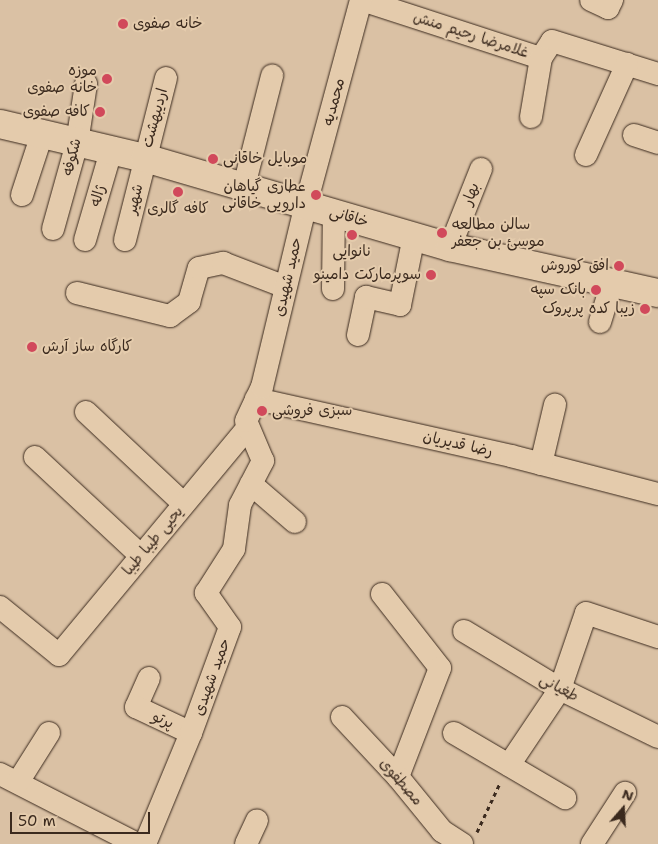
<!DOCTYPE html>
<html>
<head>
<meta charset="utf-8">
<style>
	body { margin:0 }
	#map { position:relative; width:658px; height:844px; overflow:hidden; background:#dac1a4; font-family:"Shantell Sans","Playpen Sans Arabic",sans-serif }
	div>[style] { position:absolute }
	.path>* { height:3px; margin-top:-1.5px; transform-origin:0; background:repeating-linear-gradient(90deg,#3b2a1e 0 4px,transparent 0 8px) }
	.roads { filter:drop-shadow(0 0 1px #3b2a1e) drop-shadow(0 0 1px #3b2a1e) }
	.minor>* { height:22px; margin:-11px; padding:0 11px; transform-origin:11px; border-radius:11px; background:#e4cbac }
	.tertiary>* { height:28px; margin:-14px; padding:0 14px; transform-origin:14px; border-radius:14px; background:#e4cbac }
	.dots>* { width:14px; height:14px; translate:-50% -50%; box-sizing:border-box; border:2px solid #e4cbac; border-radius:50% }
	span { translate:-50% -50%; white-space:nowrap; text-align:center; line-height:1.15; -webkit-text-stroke:4px #e4cbac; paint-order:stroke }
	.poi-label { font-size:15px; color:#3b2a1e }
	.left { translate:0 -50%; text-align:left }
	.right { translate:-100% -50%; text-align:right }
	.street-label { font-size:15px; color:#3b2a1e }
	.north { position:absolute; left:598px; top:784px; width:50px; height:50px; -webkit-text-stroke:4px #e4cbac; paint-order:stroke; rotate:19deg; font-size:14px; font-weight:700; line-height:20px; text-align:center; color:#3b2a1e }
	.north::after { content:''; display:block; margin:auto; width:18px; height:22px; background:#3b2a1e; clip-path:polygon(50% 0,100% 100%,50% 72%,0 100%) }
	.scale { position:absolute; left:10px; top:812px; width:140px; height:22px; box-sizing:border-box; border:2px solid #3b2a1e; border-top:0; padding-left:6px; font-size:15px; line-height:18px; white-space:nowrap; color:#3b2a1e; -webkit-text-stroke:4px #e4cbac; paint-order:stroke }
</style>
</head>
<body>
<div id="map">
	<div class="path">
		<i style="left:477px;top:832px;width:54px;rotate:-64.9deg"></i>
	</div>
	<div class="roads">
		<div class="minor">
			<i style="left:362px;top:0;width:188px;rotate:18deg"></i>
			<i style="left:541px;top:58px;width:20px;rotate:-57deg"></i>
			<i style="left:552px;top:41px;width:111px;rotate:17.3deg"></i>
			<i style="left:591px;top:0;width:19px;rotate:25deg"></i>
			<i style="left:608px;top:8px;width:9px;rotate:-63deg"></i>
			<i style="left:531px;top:117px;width:60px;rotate:-80.4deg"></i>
			<i style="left:634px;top:135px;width:25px;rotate:18deg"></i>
			<i style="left:586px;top:155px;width:100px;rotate:-65.7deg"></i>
			<i style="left:244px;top:186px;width:114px;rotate:-75.7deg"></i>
			<i style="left:22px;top:195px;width:64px;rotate:-71.8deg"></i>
			<i style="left:53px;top:229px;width:89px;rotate:-74.4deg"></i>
			<i style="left:77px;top:143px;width:60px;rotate:-81.3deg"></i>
			<i style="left:85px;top:240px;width:93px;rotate:-73.7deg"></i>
			<i style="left:125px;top:240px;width:167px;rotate:-75.8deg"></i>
			<i style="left:450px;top:247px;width:84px;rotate:-68.3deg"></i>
			<i style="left:333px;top:289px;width:77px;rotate:-89.3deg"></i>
			<i style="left:77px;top:293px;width:96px;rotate:13.9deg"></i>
			<i style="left:170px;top:316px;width:24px;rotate:-36deg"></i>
			<i style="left:189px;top:302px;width:35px;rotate:-74deg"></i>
			<i style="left:199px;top:268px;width:25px;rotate:-12deg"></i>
			<i style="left:223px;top:263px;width:67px;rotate:20.9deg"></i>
			<i style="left:600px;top:322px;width:41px;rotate:-72.9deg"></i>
			<i style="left:358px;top:335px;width:39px;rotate:-78deg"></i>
			<i style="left:366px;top:297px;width:35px;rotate:13deg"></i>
			<i style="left:400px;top:305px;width:70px;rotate:-78.5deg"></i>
			<i style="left:256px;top:399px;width:261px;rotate:12.6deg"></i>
			<i style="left:511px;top:456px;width:152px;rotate:14.5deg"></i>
			<i style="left:86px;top:412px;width:134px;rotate:43.2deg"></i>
			<i style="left:35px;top:457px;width:145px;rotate:43deg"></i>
			<i style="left:541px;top:464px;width:61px;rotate:-76.7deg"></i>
			<i style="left:251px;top:484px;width:58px;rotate:40.8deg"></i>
			<i style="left:382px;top:594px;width:94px;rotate:51.9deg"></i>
			<i style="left:440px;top:668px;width:117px;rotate:111.1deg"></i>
			<i style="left:0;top:607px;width:76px;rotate:39.1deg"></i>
			<i style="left:59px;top:655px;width:296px;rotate:-50.3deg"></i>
			<i style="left:464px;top:631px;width:112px;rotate:31.1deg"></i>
			<i style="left:560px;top:689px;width:109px;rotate:26.1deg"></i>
			<i style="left:149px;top:678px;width:32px;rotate:114deg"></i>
			<i style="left:136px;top:707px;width:61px;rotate:25.3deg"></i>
			<i style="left:342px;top:717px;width:82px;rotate:47deg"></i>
			<i style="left:398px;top:777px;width:70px;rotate:50.8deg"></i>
			<i style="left:442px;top:831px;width:24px;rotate:33deg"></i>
			<i style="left:454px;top:733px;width:129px;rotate:30.4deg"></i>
			<i style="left:509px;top:765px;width:92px;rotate:-56.1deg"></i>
			<i style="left:560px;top:689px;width:80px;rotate:-71.1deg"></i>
			<i style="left:586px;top:613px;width:76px;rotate:18.4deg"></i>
			<i style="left:0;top:774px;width:154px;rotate:27.1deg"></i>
			<i style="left:18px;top:782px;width:58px;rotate:-57.7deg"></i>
			<i style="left:145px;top:844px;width:120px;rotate:-67.5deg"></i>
			<i style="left:191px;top:733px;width:113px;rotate:-69.8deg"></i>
			<i style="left:230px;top:627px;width:42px;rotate:-125.2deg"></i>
			<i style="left:206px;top:593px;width:52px;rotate:-57.5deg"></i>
			<i style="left:234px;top:549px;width:44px;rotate:-82.2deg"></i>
			<i style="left:240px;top:505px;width:50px;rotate:-62.4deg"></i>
			<i style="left:263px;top:461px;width:43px;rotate:-113deg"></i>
			<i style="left:246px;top:421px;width:38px;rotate:-65deg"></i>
			<i style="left:262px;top:387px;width:188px;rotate:-76.5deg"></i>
			<i style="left:306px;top:204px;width:211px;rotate:-74.9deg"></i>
			<i style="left:246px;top:844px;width:26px;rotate:-65deg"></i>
			<i style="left:592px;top:844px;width:61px;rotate:-57.1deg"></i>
		</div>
		<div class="tertiary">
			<i style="left:0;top:124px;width:149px;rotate:13.2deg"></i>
			<i style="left:145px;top:158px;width:318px;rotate:16.3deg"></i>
			<i style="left:450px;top:247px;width:213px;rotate:12.5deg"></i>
		</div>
	</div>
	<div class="dots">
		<i style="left:123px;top:24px;background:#d1495b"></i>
		<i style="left:107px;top:79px;background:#d1495b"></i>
		<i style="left:100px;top:112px;background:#d1495b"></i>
		<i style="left:213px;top:159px;background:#d1495b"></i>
		<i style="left:178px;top:192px;background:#d1495b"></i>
		<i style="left:316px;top:195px;background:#d1495b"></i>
		<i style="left:442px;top:233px;background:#d1495b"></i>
		<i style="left:352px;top:235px;background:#d1495b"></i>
		<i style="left:619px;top:266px;background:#d1495b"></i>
		<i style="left:431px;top:275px;background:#d1495b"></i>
		<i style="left:596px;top:290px;background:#d1495b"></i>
		<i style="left:645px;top:309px;background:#d1495b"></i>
		<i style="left:32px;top:347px;background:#d1495b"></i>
		<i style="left:262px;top:411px;background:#d1495b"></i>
	</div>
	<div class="poi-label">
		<span class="left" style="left:133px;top:24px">خانه صفوی</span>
		<span class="right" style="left:97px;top:79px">موزه<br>خانه صفوی</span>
		<span class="right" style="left:90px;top:112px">کافه صفوی</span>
		<span class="left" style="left:223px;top:159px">موبایل خاقانی</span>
		<span class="right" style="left:306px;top:195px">عطاری گیاهان<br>دارویی خاقانی</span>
		<span style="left:178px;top:209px">کافه گالری</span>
		<span class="left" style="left:452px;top:233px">سالن مطالعه<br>موسئ بن جعفر</span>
		<span style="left:352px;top:252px">نانوایی</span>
		<span class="right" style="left:609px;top:266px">افق کوروش</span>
		<span class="right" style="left:421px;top:275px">سوپرمارکت دامینو</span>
		<span class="right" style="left:586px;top:290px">بانک سپه</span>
		<span class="right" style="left:635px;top:309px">زیبا کده پرپروک</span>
		<span class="left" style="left:42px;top:347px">کارگاه ساز آرش</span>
		<span class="left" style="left:272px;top:411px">سبزی فروشی</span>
	</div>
	<div class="street-label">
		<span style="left:471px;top:35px;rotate:18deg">غلامرضا رحیم منش</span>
		<span style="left:334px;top:102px;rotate:-75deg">محمدیه</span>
		<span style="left:155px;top:118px;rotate:-75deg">اردیبهشت</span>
		<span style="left:72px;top:157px;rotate:-76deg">شکوفه</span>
		<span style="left:471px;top:194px;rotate:-69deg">بهار</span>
		<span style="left:98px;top:196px;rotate:-74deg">ژاله</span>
		<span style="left:135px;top:199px;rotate:-77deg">شهیر</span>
		<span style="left:349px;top:217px;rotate:17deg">خاقانی</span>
		<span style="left:288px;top:277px;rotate:-77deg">حمید شهیدی</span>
		<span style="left:458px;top:444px;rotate:13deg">رضا قدیریان</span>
		<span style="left:153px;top:541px;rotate:-50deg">یحیی طیبا طیبا</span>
		<span style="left:212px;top:677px;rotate:-70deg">حمید شهیدی</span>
		<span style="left:559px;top:688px;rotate:29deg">طغیانی</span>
		<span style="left:163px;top:720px;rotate:25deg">پرتو</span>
		<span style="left:401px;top:782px;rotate:49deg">مصطفوی</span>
	</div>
	<div class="north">N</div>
	<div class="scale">50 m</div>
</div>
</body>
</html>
